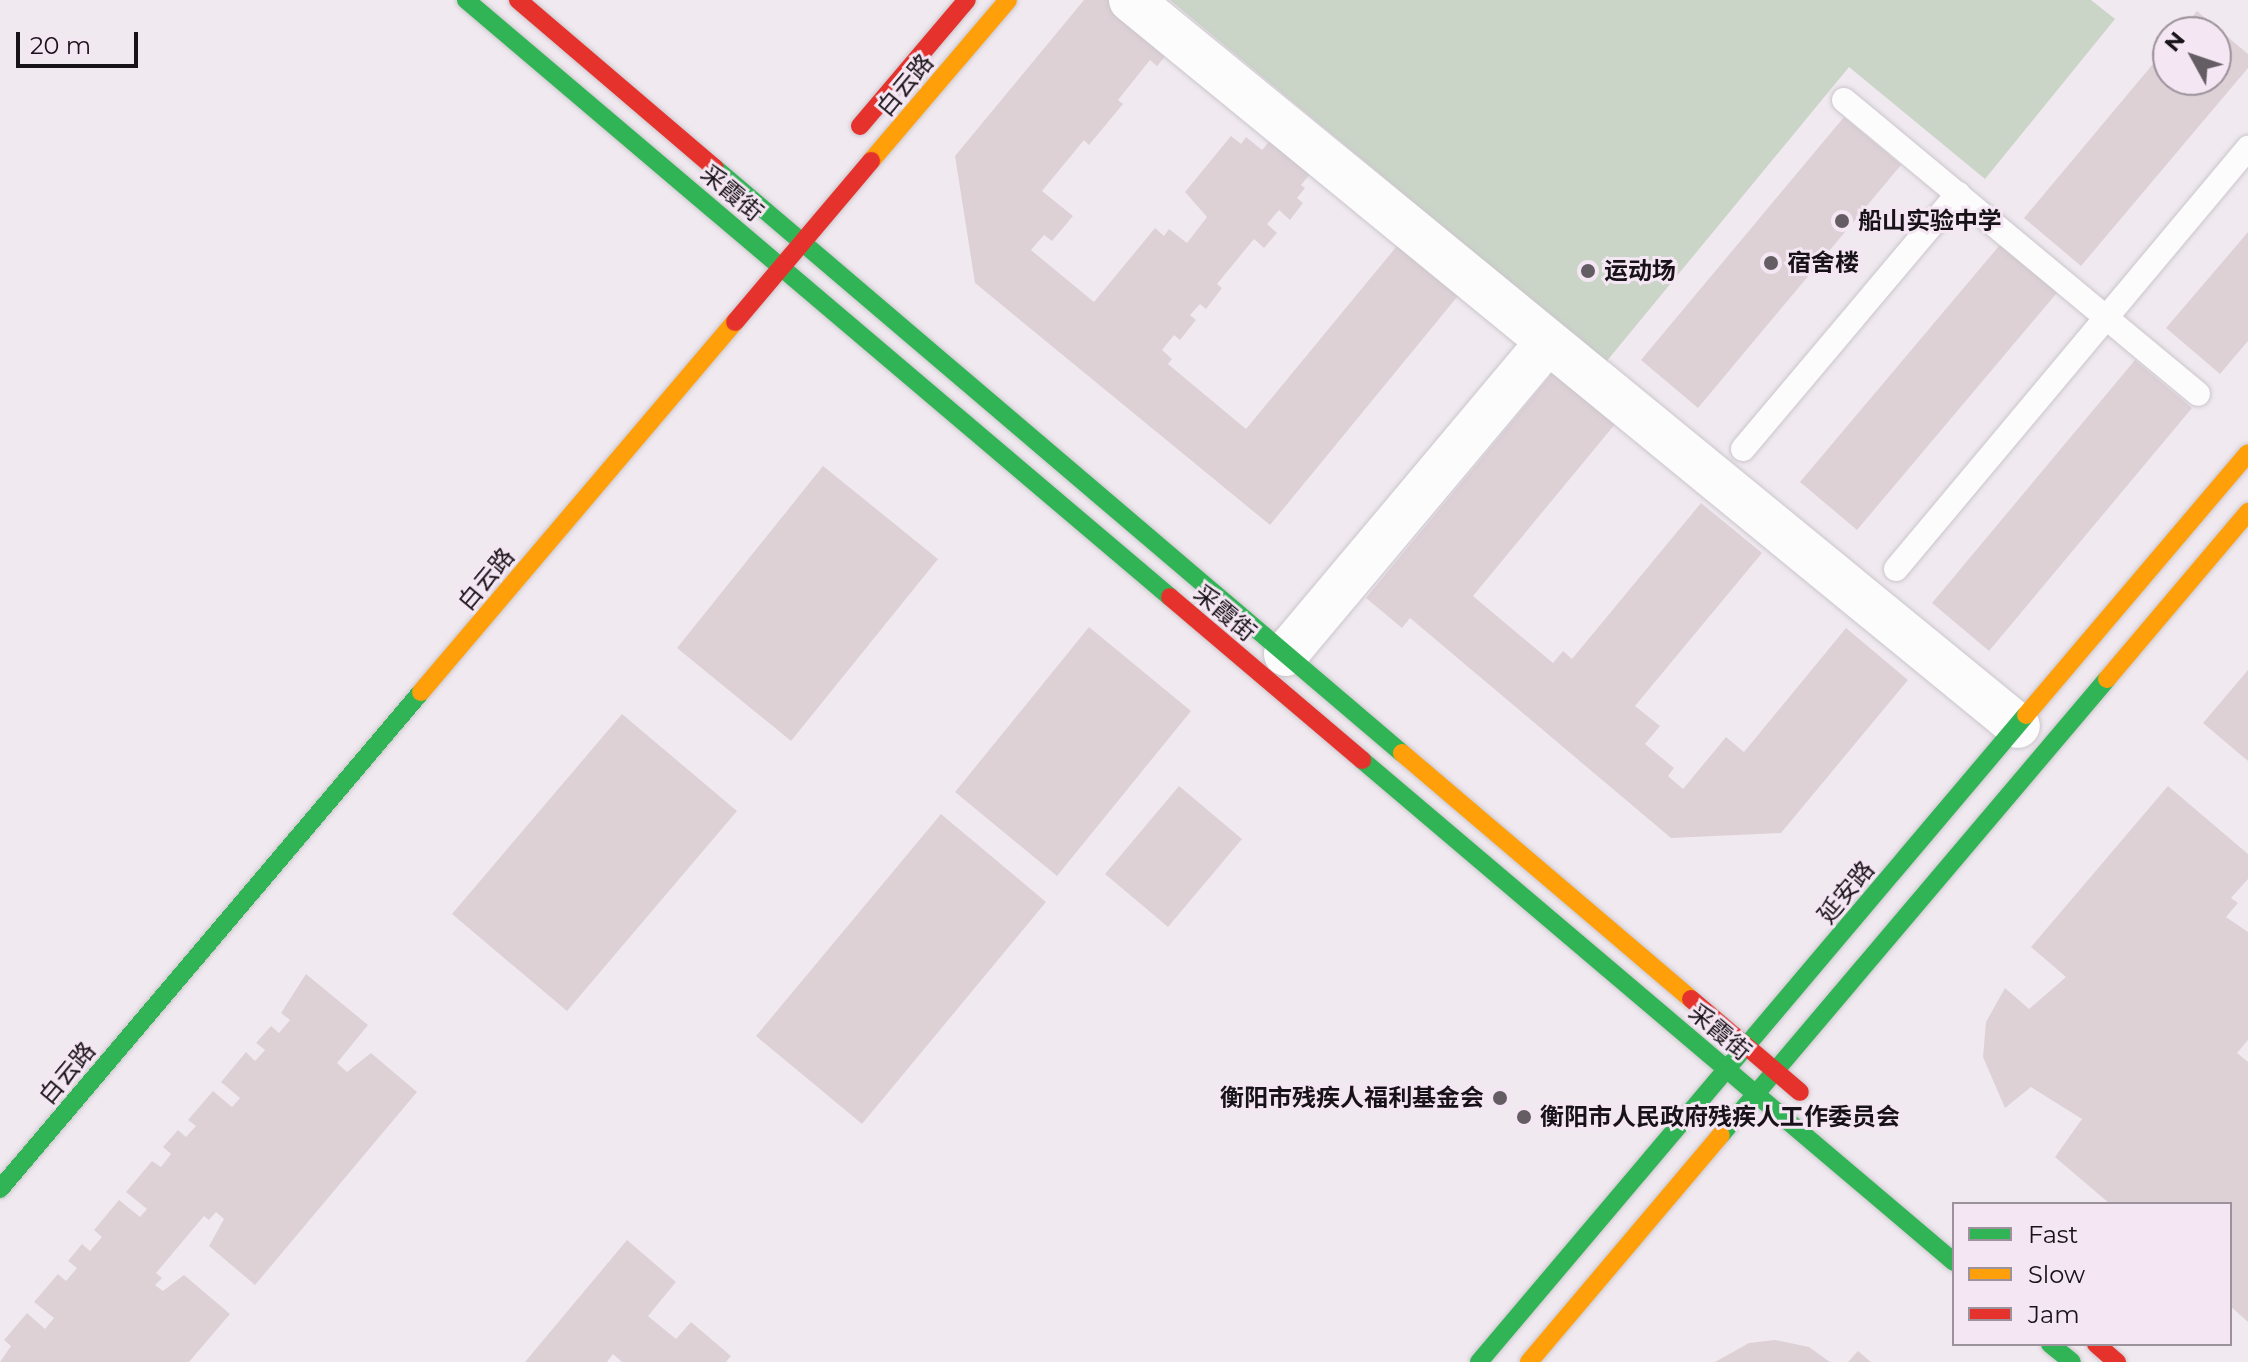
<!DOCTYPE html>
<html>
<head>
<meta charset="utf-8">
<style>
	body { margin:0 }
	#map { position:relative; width:2248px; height:1362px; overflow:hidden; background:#f0eaf0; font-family:Montserrat,"Noto Sans SC",sans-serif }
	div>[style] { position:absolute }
	.green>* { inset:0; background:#cad5c8 }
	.building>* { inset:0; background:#ddd1d6 }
	.roads { filter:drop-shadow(0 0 2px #cbc6cb) drop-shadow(0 0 2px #cbc6cb) }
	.lane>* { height:24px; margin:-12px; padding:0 12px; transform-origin:12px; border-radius:12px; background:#fdfcfd }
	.street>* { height:44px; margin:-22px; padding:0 22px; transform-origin:22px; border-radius:22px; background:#fdfcfd }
	.fast>* { height:18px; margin:-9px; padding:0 9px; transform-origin:9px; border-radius:9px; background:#30b455 }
	.slow>* { height:18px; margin:-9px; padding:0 9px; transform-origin:9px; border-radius:9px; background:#ff9f0a }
	.jam>* { height:18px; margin:-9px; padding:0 9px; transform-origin:9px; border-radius:9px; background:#e5322d }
	.dots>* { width:22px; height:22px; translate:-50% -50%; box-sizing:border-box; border:4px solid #f4e6f3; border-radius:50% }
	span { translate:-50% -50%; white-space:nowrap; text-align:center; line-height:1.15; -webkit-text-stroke:6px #f4e6f3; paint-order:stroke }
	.street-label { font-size:24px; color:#181318 }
	.poi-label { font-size:24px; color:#181318; font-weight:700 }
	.left { translate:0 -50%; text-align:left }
	.right { translate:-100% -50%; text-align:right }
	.legend { position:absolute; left:1952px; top:1202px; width:280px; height:144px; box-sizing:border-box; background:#f4e6f3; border:2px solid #9c929b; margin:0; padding:10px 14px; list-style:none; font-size:24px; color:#181318 }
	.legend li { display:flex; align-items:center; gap:16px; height:40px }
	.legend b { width:40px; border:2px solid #9c929b }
	.north { position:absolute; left:2152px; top:16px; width:80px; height:80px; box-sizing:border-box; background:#f4e6f3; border:2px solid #9c929b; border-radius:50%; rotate:310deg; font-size:22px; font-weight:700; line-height:32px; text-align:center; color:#181318 }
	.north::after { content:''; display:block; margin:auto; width:28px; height:36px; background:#645e64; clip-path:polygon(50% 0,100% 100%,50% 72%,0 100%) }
	.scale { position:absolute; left:16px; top:32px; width:122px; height:36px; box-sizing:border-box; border:4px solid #181318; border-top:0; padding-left:10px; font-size:24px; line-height:28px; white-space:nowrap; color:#181318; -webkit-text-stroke:6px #f4e6f3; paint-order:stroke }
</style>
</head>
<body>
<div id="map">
	<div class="green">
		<i style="clip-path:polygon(1170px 0,2091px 0,2115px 19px,1985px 179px,1849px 67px,1606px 362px)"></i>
	</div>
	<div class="building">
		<i style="clip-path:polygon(1084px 0,1119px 0,1175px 45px,1157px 66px,1150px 60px,1118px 100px,1123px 104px,1089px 145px,1084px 140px,1042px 191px,1073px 216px,1052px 241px,1044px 235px,1031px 250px,1094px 302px,1155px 228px,1164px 236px,1169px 229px,1187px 243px,1207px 217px,1185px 192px,1231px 136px,1241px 144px,1246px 137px,1262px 150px,1276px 134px,1316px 167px,1301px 185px,1305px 188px,1297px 198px,1303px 203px,1290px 220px,1279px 210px,1267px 224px,1277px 233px,1264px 248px,1254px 239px,1217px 284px,1222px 288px,1206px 309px,1200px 304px,1190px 315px,1196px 320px,1180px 340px,1174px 335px,1162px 350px,1172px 359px,1168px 364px,1246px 429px,1401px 241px,1462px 291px,1270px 525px,975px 283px,955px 156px)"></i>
		<i style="clip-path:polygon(2197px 11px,2248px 54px,2248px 68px,2081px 266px,2024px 218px,2168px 46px,2168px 80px,2216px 80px,2216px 32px,2180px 32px)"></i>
		<i style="clip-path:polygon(1844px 117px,1901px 165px,1698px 408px,1641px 360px)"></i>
		<i style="clip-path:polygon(2248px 232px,2248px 341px,2220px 374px,2166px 328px)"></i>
		<i style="clip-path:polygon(2004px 240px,2061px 288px,1857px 530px,1800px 482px)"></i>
		<i style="clip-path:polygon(2135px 360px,2192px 408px,1989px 651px,1932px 603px)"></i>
		<i style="clip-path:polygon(1554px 371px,1616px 423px,1473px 596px,1553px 663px,1563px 651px,1572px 659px,1701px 503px,1762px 553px,1635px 706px,1660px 726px,1645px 744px,1674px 768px,1668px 776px,1683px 789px,1726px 737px,1744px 752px,1846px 628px,1908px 680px,1781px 833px,1671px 838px,1410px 618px,1402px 628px,1366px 598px)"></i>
		<i style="clip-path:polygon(823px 466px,938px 559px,791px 741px,677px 648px)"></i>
		<i style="clip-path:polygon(1089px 627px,1191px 711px,1057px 876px,955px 792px)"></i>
		<i style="clip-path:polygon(2248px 670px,2248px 761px,2203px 723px)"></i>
		<i style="clip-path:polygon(622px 714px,737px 811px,567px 1011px,452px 914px)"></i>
		<i style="clip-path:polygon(1179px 786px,1242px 839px,1168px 927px,1105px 874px)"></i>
		<i style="clip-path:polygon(2168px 786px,2248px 854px,2248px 879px,2231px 898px,2238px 903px,2226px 917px,2248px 932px,2248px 1040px,2237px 1053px,2248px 1062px,2248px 1322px,2230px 1306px,2230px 1204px,2110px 1204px,2055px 1157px,2082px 1119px,2031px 1087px,2005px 1108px,1983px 1057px,1986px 1022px,2005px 988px,2029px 1009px,2066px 977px,2031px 947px)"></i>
		<i style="clip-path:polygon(941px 814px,1046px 902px,862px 1124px,756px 1036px)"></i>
		<i style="clip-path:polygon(306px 974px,368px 1025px,337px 1063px,347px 1072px,371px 1053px,417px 1092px,255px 1285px,209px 1246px,224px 1219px,216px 1212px,209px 1220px,204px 1216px,156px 1273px,162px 1278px,155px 1285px,163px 1291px,184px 1275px,230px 1314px,189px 1362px,0 1362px,11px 1346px,4px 1340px,27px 1313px,45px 1329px,54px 1318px,34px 1302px,58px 1274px,66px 1281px,77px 1268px,68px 1261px,82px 1244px,90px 1251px,102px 1237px,94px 1230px,119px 1200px,140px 1217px,147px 1209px,126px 1192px,152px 1161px,161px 1167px,171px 1154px,163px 1147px,178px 1130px,186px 1137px,196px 1126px,188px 1120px,213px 1091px,232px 1107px,240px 1098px,221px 1082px,246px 1052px,255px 1061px,265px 1050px,256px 1043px,271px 1026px,279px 1033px,290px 1020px,281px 1013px)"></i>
		<i style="clip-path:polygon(627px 1240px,676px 1282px,648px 1316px,676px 1339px,691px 1322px,731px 1356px,726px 1362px,622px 1362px,613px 1354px,607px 1362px,525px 1362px)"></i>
		<i style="clip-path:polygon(1775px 1340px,1809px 1347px,1830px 1362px,1715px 1362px,1749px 1343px)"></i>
		<i style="clip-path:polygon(1858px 1351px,1871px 1362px,1848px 1362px)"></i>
	</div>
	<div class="roads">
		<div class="lane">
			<i style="left:1844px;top:100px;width:460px;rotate:39.7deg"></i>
			<i style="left:1743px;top:449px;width:334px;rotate:-49.9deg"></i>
			<i style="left:1896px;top:569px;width:549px;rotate:-50.1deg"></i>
		</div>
		<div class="street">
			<i style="left:1131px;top:0;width:1146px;rotate:39.3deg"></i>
			<i style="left:1286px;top:654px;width:407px;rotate:-50deg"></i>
		</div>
		<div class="fast">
			<i style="left:466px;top:0;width:923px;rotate:40.3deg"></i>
			<i style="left:715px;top:168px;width:902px;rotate:40.42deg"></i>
			<i style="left:1362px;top:760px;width:776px;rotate:40.3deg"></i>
			<i style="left:1721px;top:1135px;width:597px;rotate:-49.75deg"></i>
			<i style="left:0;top:1189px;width:651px;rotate:-49.73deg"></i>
			<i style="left:2050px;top:1344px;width:28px;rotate:39deg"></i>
			<i style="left:1479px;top:1362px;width:847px;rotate:-49.79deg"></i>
		</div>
		<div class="slow">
			<i style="left:871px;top:161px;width:211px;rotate:-49.6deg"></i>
			<i style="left:2107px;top:679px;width:219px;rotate:-49.8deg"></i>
			<i style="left:421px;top:692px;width:485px;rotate:-49.7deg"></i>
			<i style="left:2026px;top:715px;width:343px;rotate:-49.7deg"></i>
			<i style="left:1402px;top:753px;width:380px;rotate:40.4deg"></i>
			<i style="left:1529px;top:1362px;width:297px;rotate:-49.8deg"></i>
		</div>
		<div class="jam">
			<i style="left:518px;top:0;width:259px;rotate:40.5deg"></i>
			<i style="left:860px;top:126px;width:165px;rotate:-49.7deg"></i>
			<i style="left:735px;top:322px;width:211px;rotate:-49.8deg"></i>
			<i style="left:1170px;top:597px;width:252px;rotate:40.3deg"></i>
			<i style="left:1691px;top:999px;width:143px;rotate:40.5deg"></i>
			<i style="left:2096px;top:1344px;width:28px;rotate:41deg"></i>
		</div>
	</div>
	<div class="dots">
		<i style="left:1842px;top:221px;background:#645e64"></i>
		<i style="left:1771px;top:263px;background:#645e64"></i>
		<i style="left:1588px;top:271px;background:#645e64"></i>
		<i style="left:1500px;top:1098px;background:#645e64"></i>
		<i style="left:1524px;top:1117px;background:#645e64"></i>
	</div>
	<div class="street-label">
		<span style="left:905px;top:85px;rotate:-50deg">白云路</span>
		<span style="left:732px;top:193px;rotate:40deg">采霞街</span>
		<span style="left:486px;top:579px;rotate:-50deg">白云路</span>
		<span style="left:1225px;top:613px;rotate:40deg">采霞街</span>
		<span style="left:1846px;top:892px;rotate:-50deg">延安路</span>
		<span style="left:1720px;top:1032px;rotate:40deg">采霞街</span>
		<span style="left:67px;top:1073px;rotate:-50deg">白云路</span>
	</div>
	<div class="poi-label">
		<span class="left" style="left:1858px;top:221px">船山实验中学</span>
		<span class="left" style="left:1787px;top:263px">宿舍楼</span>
		<span class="left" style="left:1604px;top:271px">运动场</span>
		<span class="right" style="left:1484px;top:1098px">衡阳市残疾人福利基金会</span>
		<span class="left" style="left:1540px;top:1117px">衡阳市人民政府残疾人工作委员会</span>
	</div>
	<ul class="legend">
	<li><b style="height:10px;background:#30b455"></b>Fast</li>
	<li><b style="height:10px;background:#ff9f0a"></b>Slow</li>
	<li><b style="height:10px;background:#e5322d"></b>Jam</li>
	</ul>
	<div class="north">N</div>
	<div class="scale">20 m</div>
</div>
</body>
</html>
